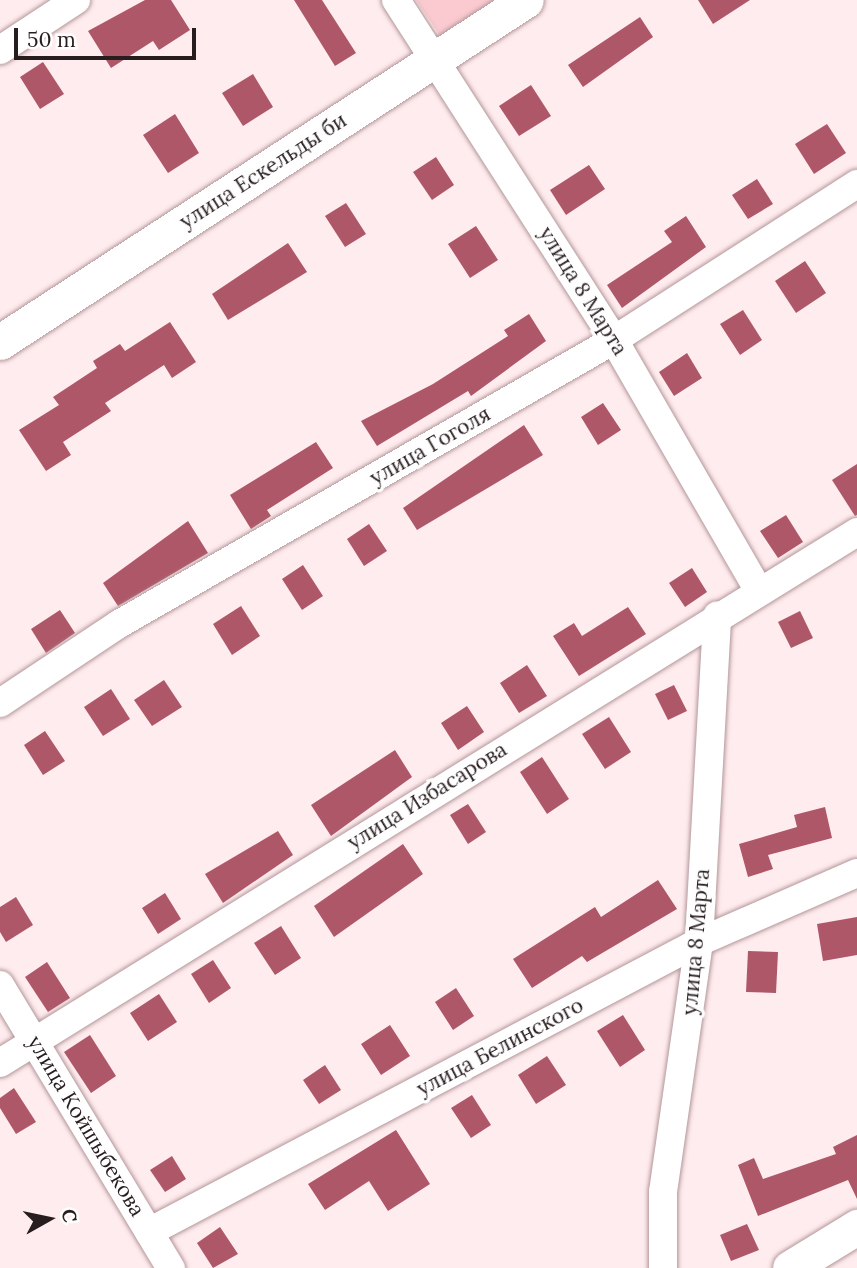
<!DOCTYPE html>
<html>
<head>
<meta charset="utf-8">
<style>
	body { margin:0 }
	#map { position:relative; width:857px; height:1268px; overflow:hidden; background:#ffecee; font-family:Lora,serif }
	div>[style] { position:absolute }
	.green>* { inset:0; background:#facad0 }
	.building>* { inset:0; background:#ae5768 }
	.roads { filter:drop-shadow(0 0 2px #b3969a) drop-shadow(0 0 2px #b3969a) }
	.minor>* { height:28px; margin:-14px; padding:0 14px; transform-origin:14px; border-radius:14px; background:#fff }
	.tertiary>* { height:35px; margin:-17.5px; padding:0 17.5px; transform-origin:17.5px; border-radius:17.5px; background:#fff }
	span { translate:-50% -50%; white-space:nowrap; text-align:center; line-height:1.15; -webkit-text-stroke:7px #fefefe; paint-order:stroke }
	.street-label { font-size:21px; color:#281d1e }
	.north { position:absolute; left:14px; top:1184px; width:70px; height:70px; -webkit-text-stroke:5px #fefefe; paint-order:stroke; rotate:81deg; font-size:19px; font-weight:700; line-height:28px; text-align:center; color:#281d1e }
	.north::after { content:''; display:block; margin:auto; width:24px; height:32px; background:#281d1e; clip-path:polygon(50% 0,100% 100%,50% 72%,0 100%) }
	.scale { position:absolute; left:14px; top:28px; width:182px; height:32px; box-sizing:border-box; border:4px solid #281d1e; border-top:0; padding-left:9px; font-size:21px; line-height:24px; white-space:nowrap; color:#281d1e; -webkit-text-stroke:5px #fefefe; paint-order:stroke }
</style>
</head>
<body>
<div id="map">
	<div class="green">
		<i style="clip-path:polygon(416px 0,503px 0,441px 37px)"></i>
	</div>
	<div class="building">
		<i style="clip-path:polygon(145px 0,171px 0,190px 30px,159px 50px,153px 41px,111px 68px,88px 31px)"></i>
		<i style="clip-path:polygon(294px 0,322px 0,356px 53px,335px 66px)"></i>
		<i style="clip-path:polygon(698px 0,750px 0,713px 24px)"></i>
		<i style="clip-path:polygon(640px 17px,653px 37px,583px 87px,568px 65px)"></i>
		<i style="clip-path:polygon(43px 62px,64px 94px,40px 109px,20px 77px)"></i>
		<i style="clip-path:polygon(253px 74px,273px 107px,243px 126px,222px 93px)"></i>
		<i style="clip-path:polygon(531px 85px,551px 116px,519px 136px,499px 106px)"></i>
		<i style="clip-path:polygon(175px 114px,199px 153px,168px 173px,143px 135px)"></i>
		<i style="clip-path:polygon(827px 124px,846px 153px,814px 174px,795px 144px)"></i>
		<i style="clip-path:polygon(436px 157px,454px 185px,432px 200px,413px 172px)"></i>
		<i style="clip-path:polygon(589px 165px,605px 189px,566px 215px,550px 190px)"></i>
		<i style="clip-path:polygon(757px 179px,773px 204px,748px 219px,732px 195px)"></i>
		<i style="clip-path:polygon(346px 203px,366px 234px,345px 247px,325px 216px)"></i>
		<i style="clip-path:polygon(686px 216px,706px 247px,622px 308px,607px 285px,672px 242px,664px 231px)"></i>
		<i style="clip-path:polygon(476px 226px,498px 260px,470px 278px,448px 244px)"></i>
		<i style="clip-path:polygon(288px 243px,307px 272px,228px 320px,212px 294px)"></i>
		<i style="clip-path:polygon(805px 261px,826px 293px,796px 313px,775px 281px)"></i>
		<i style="clip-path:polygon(743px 310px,762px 340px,740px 355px,720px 324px)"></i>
		<i style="clip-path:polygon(529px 314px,546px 341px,471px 396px,468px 391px,377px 446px,361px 421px,433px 384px,508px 336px,504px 330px)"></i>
		<i style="clip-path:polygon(170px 322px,196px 362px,172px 378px,164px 365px,105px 403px,111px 411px,63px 442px,71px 455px,46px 471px,19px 430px,59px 405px,53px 397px,97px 368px,93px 361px,120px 344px,125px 351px)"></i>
		<i style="clip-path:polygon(687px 353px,702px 378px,674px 396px,659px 372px)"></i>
		<i style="clip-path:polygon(603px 403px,621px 430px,598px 445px,581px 417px)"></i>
		<i style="clip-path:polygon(524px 425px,543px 455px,417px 530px,403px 508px)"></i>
		<i style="clip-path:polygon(316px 442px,333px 468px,267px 510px,271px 516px,251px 529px,230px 495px)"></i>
		<i style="clip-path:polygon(857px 464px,857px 515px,855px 516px,832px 480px)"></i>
		<i style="clip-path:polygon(786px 515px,803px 542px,778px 558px,760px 531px)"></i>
		<i style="clip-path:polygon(188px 521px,208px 553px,118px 606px,103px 583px)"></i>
		<i style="clip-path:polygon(369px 524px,387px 551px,364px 566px,347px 539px)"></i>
		<i style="clip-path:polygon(303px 565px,323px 596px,302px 610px,282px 579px)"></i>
		<i style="clip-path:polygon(692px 568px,707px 592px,685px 607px,669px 583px)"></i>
		<i style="clip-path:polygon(241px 606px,260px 636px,232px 655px,213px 624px)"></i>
		<i style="clip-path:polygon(628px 607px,646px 634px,579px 676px,553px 636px,574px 623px,582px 636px)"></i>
		<i style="clip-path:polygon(60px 610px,75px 633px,46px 653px,31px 629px)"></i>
		<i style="clip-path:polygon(800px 611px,813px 638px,791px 648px,778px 622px)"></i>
		<i style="clip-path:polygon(527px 665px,547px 696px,519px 713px,500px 683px)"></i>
		<i style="clip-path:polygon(164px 680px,182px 707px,152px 726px,134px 700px)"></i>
		<i style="clip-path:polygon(674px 685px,687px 711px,668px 720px,655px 694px)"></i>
		<i style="clip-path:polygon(111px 689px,130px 719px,103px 736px,84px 707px)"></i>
		<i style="clip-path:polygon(467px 706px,484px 732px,458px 750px,441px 723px)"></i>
		<i style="clip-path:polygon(609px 717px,631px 752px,605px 769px,582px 734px)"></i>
		<i style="clip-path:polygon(45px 731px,65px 761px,43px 775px,24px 745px)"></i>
		<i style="clip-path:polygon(395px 750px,412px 777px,331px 836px,311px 805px)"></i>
		<i style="clip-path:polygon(542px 757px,569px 799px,547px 814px,520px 772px)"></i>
		<i style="clip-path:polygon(468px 804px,486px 832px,468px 844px,450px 815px)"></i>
		<i style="clip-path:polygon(825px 807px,832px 838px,768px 855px,773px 869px,748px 877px,739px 844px,797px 827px,794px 815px)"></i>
		<i style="clip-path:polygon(278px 831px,293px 855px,223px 903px,205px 874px)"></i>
		<i style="clip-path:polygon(403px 844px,423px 874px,334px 937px,314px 906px)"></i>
		<i style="clip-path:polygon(658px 880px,677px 909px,587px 962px,582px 956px,532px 988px,513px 959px,595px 907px,601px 917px)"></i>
		<i style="clip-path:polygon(165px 893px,181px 919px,158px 934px,142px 908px)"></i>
		<i style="clip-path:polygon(16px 897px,33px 925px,6px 942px,0 932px,0 907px)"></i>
		<i style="clip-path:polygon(857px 917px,857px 955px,823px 961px,817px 924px)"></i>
		<i style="clip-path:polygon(281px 926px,301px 958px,275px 975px,254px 943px)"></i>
		<i style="clip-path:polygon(748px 951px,778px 952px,776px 993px,746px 992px)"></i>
		<i style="clip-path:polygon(213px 960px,231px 988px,209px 1003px,191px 974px)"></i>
		<i style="clip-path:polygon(47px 962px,70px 998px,48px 1012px,25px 977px)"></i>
		<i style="clip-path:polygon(456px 988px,474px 1016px,453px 1030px,435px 1002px)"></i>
		<i style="clip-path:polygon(159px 994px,177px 1022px,148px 1041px,130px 1013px)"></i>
		<i style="clip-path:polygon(623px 1015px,645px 1050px,620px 1067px,597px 1031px)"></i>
		<i style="clip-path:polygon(390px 1025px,410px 1056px,381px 1075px,361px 1044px)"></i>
		<i style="clip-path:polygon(90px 1035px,116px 1076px,91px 1093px,64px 1052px)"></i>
		<i style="clip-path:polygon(547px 1056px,566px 1085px,536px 1104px,518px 1075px)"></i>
		<i style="clip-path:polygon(325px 1065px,341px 1090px,319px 1104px,303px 1080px)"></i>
		<i style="clip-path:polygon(14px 1088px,36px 1122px,16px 1134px,0 1108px,0 1098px)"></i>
		<i style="clip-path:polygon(472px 1095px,491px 1125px,471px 1138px,451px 1108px)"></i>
		<i style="clip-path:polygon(396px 1130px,430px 1184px,388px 1211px,369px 1181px,325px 1210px,308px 1184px)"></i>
		<i style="clip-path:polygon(857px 1135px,857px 1199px,848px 1180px,758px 1216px,738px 1165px,754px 1158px,763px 1179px,836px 1154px,833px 1147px)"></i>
		<i style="clip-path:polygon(172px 1156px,186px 1179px,165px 1192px,150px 1170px)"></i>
		<i style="clip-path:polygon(747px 1224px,759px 1250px,731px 1261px,720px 1235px)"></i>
		<i style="clip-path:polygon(220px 1227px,238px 1254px,213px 1268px,197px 1243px)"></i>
	</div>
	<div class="roads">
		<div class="minor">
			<i style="left:396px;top:0;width:404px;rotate:57.3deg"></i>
			<i style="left:614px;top:340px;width:288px;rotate:60deg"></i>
			<i style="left:0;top:50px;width:91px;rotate:-33.3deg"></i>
			<i style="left:0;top:703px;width:143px;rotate:-33.6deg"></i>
			<i style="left:119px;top:624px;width:571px;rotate:-29.84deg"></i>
			<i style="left:614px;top:340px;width:289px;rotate:-32.7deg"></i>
			<i style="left:0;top:985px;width:331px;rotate:58.9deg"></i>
			<i style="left:0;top:1063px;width:1008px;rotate:-31.78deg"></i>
			<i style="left:149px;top:1232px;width:622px;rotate:-27.8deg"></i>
			<i style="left:699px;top:942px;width:172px;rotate:-23.6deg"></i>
			<i style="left:663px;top:1268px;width:76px;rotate:-90deg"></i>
			<i style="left:663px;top:1192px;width:253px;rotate:-81.8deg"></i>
			<i style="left:699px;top:942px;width:327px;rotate:-86.8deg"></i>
		</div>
		<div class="tertiary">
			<i style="left:0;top:342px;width:627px;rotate:-33.03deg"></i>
			<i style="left:790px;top:1268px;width:79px;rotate:-31.5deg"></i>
		</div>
	</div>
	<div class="street-label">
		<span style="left:263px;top:171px;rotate:-33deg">улица Ескельды би</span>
		<span style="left:583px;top:291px;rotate:58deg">улица 8 Марта</span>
		<span style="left:430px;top:446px;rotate:-30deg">улица Гоголя</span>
		<span style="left:427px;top:796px;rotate:-32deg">улица Избасарова</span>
		<span style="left:696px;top:942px;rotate:-85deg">улица 8 Марта</span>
		<span style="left:500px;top:1047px;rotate:-28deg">улица Белинского</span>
		<span style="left:86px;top:1126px;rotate:59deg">улица Койшыбекова</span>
	</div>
	<div class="north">С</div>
	<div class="scale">50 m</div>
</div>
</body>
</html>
